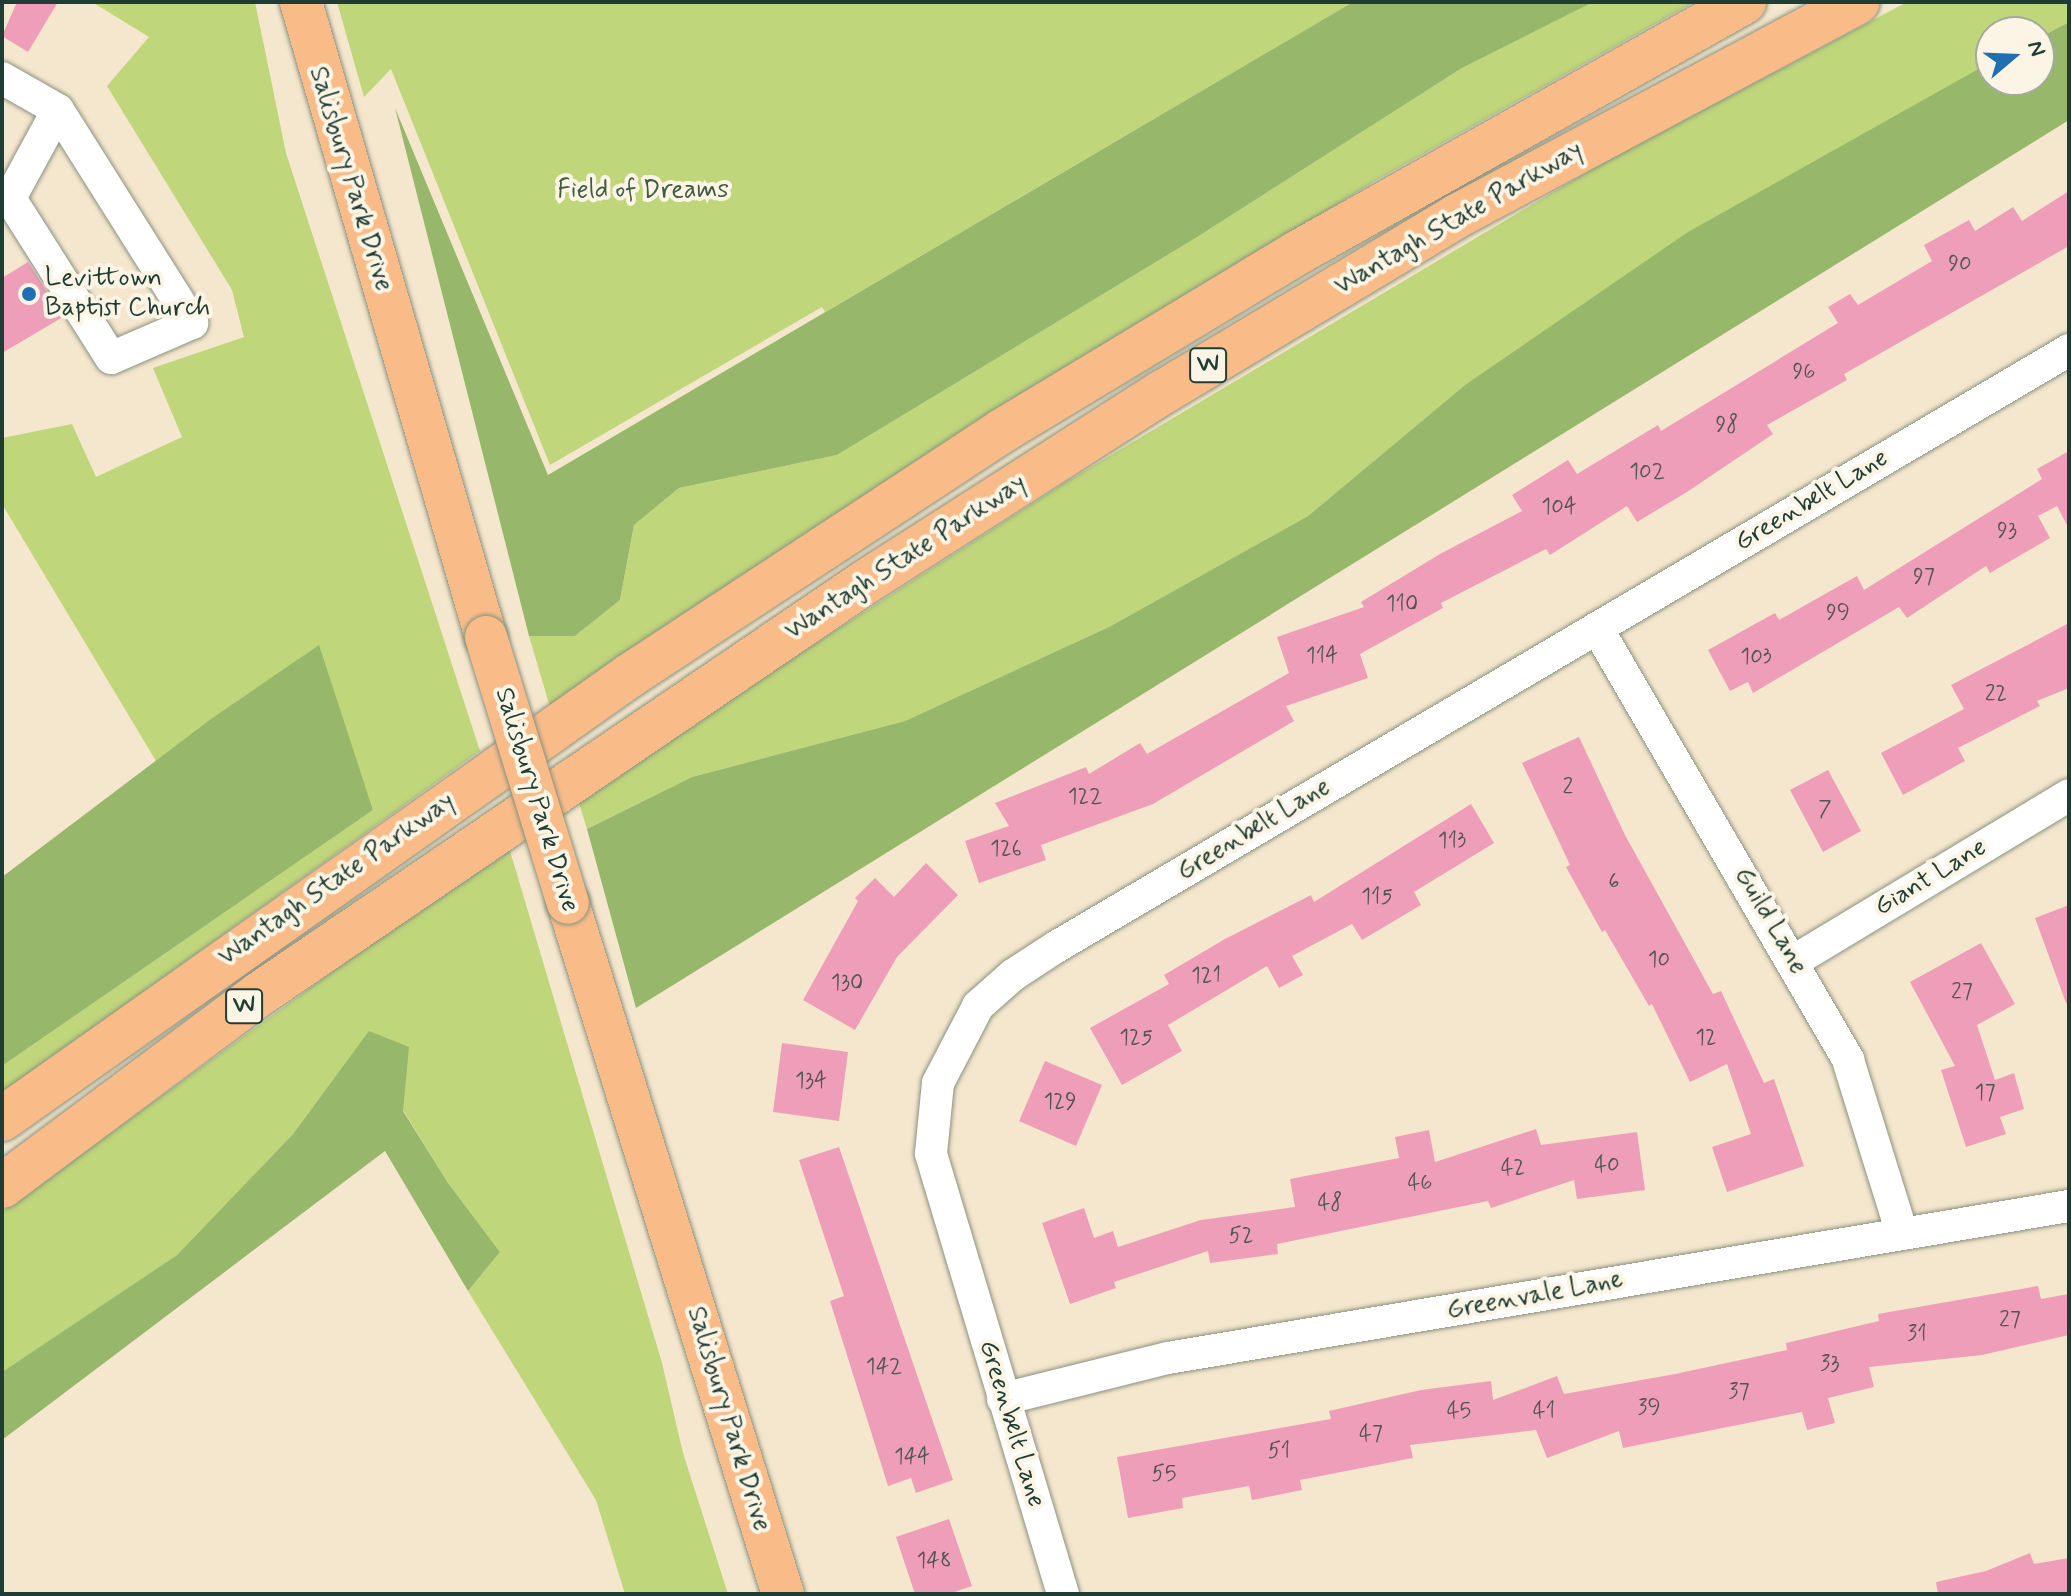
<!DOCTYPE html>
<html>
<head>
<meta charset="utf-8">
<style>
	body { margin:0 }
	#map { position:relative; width:2071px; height:1596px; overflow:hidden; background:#f5e7cd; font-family:Mynerve,sans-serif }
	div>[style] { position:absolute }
	.green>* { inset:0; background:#bfd67b }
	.forest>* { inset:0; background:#97b76b }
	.building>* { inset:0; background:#ee9eb9 }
	.roads { filter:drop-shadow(0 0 2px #8a9280) drop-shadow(0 0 2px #8a9280) }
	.minor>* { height:32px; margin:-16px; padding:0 16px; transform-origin:16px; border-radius:16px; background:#fff }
	.major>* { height:42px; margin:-21px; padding:0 21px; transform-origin:21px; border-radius:21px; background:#f9bc89 }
	.highway>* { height:44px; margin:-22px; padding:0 22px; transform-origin:22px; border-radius:22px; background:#f9bc89 }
	.bridges { filter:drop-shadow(0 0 2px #8a9280) drop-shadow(0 0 2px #8a9280) }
	.major-bridge>* { height:42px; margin:-21px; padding:0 21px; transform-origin:21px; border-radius:21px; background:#f9bc89 }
	.dots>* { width:22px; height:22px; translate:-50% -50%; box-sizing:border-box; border:4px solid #fcf5e5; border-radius:50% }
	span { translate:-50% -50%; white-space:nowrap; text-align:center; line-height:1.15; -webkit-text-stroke:8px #fcf5e5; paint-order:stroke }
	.number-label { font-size:22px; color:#535555 }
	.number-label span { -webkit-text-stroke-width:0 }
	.shield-label span { padding:2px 6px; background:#fcf5e5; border:2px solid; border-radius:6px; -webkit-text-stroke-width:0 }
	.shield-label { font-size:24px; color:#1f3d34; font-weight:700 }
	.street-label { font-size:26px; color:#1f3d34 }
	.park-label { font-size:26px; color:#3f5c42 }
	.poi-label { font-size:26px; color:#1f3d34 }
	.left { translate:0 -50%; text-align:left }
	.frame { position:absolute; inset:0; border:4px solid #1f3d34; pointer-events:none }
	.north { position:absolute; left:1975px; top:16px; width:80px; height:80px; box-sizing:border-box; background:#fcf5e5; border:2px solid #a4ab9e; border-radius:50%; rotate:71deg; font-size:22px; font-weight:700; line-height:32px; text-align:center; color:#1f3d34 }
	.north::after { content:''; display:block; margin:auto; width:28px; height:36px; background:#1f6fb2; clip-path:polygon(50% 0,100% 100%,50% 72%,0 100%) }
</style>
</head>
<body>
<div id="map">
	<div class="green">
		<i style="clip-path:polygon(92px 2px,255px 2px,286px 153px,480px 751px,2px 1093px,2px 1066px,373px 810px,318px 646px,156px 761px,2px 504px,2px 438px,72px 424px,96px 477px,182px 437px,153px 368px,244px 337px,232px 290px,107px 86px,149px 37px)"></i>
		<i style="clip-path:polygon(337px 2px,1353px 2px,825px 312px,822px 307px,550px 465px,391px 69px,364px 97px)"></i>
		<i style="clip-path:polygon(1592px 2px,1694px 2px,1375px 181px,962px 438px,550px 707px,529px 636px,575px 636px,620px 600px,634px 525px,679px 488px,837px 455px,1194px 239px,1462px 68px)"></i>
		<i style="clip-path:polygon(1907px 2px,2069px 2px,2069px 22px,2039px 38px,2039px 32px,1991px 32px,1991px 62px,1465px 385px,1308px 516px,1109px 627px,905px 721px,692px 777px,587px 829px,577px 797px,1069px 480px,1592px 169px)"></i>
		<i style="clip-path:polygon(508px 844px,662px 1363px,683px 1453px,728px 1594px,625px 1594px,596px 1500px,468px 1291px,500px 1252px,448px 1183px,403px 1110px,369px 1032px,293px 1134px,177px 1255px,2px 1372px,2px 1212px)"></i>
	</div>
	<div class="forest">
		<i style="clip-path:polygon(1353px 2px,1593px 2px,1462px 68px,1194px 239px,837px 455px,679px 488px,634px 525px,620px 600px,575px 636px,529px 636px,395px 108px,548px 475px)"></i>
		<i style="clip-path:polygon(2069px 22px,2069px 120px,636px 1008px,587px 829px,692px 777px,905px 721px,1109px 627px,1308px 516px,1465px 385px,1688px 232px,1991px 62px,1991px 80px,2039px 80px,2039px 38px)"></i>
		<i style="clip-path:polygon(319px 645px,373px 810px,2px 1066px,2px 877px,211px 719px)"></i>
		<i style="clip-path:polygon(369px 1031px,409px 1047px,403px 1111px,448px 1183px,500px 1252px,468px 1291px,385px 1151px,2px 1440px,2px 1372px,177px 1255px,293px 1134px)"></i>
	</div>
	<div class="building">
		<i style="clip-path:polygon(17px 2px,58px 2px,28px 52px,2px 36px)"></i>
		<i style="clip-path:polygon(2069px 191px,2069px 246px,1844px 374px,1847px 380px,1767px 425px,1773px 434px,1687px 492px,1637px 522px,1627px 506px,1550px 555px,1546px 549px,1441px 603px,1443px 608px,1360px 654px,1368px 678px,1286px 706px,1294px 721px,1153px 804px,1041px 845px,1046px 860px,979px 883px,965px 841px,1009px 826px,995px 803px,1086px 767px,1089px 774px,1140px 743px,1147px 754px,1289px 673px,1277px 637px,1364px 607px,1361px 602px,1440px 554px,1522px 511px,1512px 495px,1568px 460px,1577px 474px,1658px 425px,1661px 431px,1838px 323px,1828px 307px,1850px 294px,1858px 305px,1932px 261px,1924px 245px,1969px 220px,1975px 231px,2013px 207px,2022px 221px)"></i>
		<i style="clip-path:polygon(28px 262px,63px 317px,2px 353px,2px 278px)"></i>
		<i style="clip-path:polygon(2069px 451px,2069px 529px,2057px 506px,2038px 516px,2050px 538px,1990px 573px,1986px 566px,1907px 618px,1899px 607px,1753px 693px,1748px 682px,1730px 691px,1708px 650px,1775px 613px,1779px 620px,1857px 576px,1864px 590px,2042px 479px,2037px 469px)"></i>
		<i style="clip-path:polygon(2069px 623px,2069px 688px,2037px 701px,2040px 706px,1958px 748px,1965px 761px,1903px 795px,1881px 753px,1964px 709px,1951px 685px)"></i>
		<i style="clip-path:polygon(1579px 737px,1625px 835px,1713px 994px,1721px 991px,1764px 1083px,1774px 1079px,1804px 1166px,1727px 1192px,1712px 1147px,1751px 1134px,1727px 1064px,1690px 1082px,1652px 1004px,1649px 1006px,1605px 930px,1602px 932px,1566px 867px,1570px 865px,1522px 763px)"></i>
		<i style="clip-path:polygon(1828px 770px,1861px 831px,1823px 852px,1790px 790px)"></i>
		<i style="clip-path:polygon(1471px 804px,1494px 843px,1414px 892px,1421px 905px,1362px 940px,1352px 924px,1292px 956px,1303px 975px,1279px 988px,1267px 966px,1168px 1025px,1182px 1051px,1122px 1085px,1090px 1028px,1169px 984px,1164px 975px,1225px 939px,1311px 895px,1314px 902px)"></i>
		<i style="clip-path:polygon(926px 863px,958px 895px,897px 957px,855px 1030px,803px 1000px,858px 901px,855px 898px,875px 878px,894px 897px)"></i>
		<i style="clip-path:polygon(2069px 905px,2069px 1002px,2066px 1003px,2035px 918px)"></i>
		<i style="clip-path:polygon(1981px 943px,2015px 1004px,1977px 1025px,1995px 1080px,2014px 1073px,2024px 1109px,2000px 1117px,2006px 1134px,1966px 1147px,1941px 1070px,1955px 1066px,1910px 982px)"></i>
		<i style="clip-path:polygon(782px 1043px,848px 1052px,839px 1121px,773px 1112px)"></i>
		<i style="clip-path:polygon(1045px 1061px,1102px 1085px,1076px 1146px,1019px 1121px)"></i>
		<i style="clip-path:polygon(1536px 1129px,1541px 1145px,1637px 1132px,1645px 1190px,1577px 1199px,1574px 1180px,1491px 1208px,1488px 1201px,1277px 1244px,1278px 1254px,1210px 1263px,1208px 1251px,1114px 1282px,1116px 1288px,1070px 1304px,1042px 1223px,1084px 1208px,1094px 1238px,1113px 1231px,1118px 1247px,1201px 1220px,1295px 1207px,1290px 1179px,1399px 1158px,1395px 1137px,1429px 1130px,1435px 1162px)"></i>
		<i style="clip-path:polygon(839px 1147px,953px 1480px,916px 1493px,911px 1478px,888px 1486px,830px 1301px,844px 1296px,799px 1160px)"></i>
		<i style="clip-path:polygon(2038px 1286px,2041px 1299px,2069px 1294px,2069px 1335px,1982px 1355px,1869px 1367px,1874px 1387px,1828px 1398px,1835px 1423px,1807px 1430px,1802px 1412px,1623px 1448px,1619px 1431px,1547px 1458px,1536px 1430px,1410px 1445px,1413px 1458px,1300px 1480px,1302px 1490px,1252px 1500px,1249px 1486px,1182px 1498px,1183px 1508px,1128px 1518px,1117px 1457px,1331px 1419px,1329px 1411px,1421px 1390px,1491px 1381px,1493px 1400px,1557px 1376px,1564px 1394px,1675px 1374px,1787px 1350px,1786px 1343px,1879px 1321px,1878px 1314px)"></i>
		<i style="clip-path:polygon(949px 1519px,972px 1586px,949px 1594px,915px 1594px,896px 1537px)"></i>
		<i style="clip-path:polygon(2030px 1553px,2034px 1564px,2069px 1558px,2069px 1594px,1938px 1594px,1936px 1582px,1986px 1571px)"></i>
	</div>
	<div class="roads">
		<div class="minor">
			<i style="left:2px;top:78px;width:64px;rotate:29.7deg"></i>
			<i style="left:58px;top:110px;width:252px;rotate:57.8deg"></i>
			<i style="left:192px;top:323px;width:88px;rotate:156.6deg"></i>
			<i style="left:111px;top:358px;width:189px;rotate:-122.3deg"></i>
			<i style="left:10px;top:198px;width:100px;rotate:-61.4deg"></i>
			<i style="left:1597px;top:628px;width:500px;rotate:59.8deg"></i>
			<i style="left:1848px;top:1060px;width:181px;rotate:72.7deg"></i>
			<i style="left:1794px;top:961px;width:321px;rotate:-31.1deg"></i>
			<i style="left:1003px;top:1399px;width:170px;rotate:-14deg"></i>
			<i style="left:1168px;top:1358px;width:914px;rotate:-9.58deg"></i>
			<i style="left:1063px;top:1594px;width:460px;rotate:-106.7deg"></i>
			<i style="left:931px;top:1153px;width:70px;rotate:-84.3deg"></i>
			<i style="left:938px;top:1083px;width:87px;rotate:-62.5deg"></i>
			<i style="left:978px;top:1006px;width:47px;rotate:-41.5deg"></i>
			<i style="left:1013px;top:975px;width:51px;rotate:-33.1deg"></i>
			<i style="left:1056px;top:947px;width:1176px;rotate:-30.51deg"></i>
		</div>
		<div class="major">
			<i style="left:301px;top:2px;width:661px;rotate:73.76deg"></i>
			<i style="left:568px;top:903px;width:724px;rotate:72.72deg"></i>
		</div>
		<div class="highway">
			<i style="left:2px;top:1119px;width:768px;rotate:-35.24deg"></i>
			<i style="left:629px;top:676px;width:446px;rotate:-33.3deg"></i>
			<i style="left:1002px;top:431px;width:345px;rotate:-31.1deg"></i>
			<i style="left:1297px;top:253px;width:513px;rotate:-29.32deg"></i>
			<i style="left:2px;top:1186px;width:323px;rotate:-36.7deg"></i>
			<i style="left:261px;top:993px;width:729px;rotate:-34.21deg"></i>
			<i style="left:864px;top:583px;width:355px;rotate:-32.6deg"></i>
			<i style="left:1163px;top:392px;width:343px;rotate:-30.9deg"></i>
			<i style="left:1457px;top:216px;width:454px;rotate:-28.1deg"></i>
		</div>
	</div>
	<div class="bridges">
		<div class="major-bridge">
			<i style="left:486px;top:637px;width:278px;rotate:72.9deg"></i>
		</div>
	</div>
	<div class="dots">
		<i style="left:29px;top:294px;background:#1f6fb2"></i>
	</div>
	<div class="number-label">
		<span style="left:1960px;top:265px">90</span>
		<span style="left:1804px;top:373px">96</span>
		<span style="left:1727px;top:426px">98</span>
		<span style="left:1647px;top:473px">102</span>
		<span style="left:1559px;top:508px">104</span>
		<span style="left:2007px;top:532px">93</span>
		<span style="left:1924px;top:578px">97</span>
		<span style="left:1402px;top:605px">110</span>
		<span style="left:1838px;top:614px">99</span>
		<span style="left:1322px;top:657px">114</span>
		<span style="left:1756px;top:658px">103</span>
		<span style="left:1996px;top:695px">22</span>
		<span style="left:1568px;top:788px">2</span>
		<span style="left:1085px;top:798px">122</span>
		<span style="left:1825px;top:811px">7</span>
		<span style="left:1452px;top:842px">113</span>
		<span style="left:1006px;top:850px">126</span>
		<span style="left:1614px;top:883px">6</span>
		<span style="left:1377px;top:898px">115</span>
		<span style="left:1659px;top:961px">10</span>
		<span style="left:1206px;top:977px">121</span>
		<span style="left:847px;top:984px">130</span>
		<span style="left:1962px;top:993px">27</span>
		<span style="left:1136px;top:1039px">125</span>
		<span style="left:1706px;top:1039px">12</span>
		<span style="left:811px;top:1082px">134</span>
		<span style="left:1985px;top:1094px">17</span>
		<span style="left:1060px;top:1103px">129</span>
		<span style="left:1607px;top:1166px">40</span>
		<span style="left:1513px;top:1169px">42</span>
		<span style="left:1420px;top:1184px">46</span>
		<span style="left:1330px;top:1204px">48</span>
		<span style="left:1241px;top:1237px">52</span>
		<span style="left:2010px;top:1321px">27</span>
		<span style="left:1917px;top:1335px">31</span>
		<span style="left:1830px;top:1365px">33</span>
		<span style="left:884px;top:1368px">142</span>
		<span style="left:1739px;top:1393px">37</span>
		<span style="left:1649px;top:1409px">39</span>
		<span style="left:1459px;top:1412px">45</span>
		<span style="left:1544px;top:1412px">41</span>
		<span style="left:1371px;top:1435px">47</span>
		<span style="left:1279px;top:1452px">51</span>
		<span style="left:912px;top:1458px">144</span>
		<span style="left:1164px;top:1475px">55</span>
		<span style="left:934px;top:1562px">148</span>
	</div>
	<div class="shield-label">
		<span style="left:1208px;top:365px">W</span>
		<span style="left:244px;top:1006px">W</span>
	</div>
	<div class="street-label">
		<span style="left:350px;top:179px;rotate:73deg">Salisbury Park Drive</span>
		<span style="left:1459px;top:219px;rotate:-30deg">Wantagh State Parkway</span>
		<span style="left:1812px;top:501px;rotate:-31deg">Greenbelt Lane</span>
		<span style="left:906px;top:558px;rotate:-33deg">Wantagh State Parkway</span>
		<span style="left:536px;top:800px;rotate:73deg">Salisbury Park Drive</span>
		<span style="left:1254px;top:830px;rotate:-31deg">Greenbelt Lane</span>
		<span style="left:1931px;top:878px;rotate:-31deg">Giant Lane</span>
		<span style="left:337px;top:880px;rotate:-35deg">Wantagh State Parkway</span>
		<span style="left:1770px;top:921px;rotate:60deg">Guild Lane</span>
		<span style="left:1535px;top:1296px;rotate:-10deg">Greenvale Lane</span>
		<span style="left:728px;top:1419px;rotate:73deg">Salisbury Park Drive</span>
		<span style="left:1011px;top:1424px;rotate:73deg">Greenbelt Lane</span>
	</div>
	<div class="park-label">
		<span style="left:643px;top:191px">Field of Dreams</span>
	</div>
	<div class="poi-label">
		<span class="left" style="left:45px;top:294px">Levittown<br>Baptist Church</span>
	</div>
	<div class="frame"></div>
	<div class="north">N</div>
</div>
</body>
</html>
